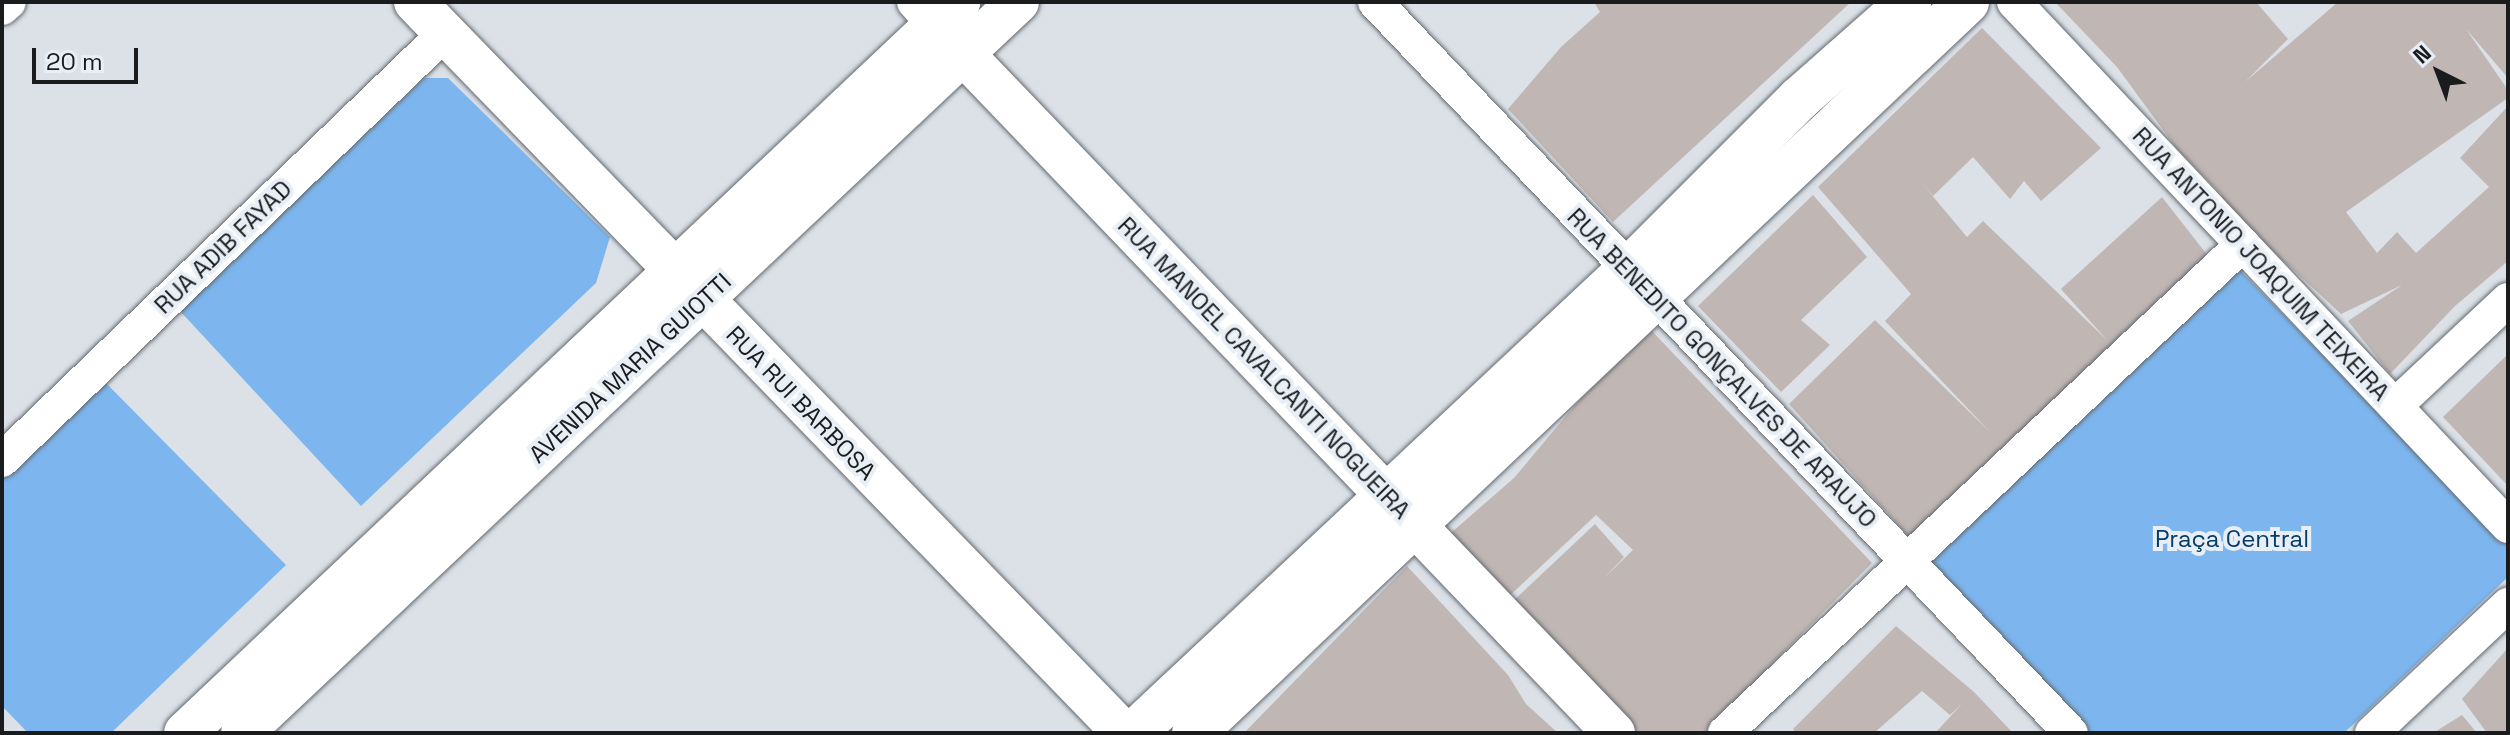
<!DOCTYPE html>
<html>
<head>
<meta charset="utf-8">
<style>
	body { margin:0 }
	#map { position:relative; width:2510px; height:735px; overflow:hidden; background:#dbe1e7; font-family:"Space Grotesk",sans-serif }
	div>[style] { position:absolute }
	.green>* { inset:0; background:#7db6ee }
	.building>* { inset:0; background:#c0b7b5 }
	.roads { filter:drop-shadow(0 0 2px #63686e) drop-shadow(0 0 2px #63686e) }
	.minor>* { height:34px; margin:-17px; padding:0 17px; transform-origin:17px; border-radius:17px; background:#fff }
	.tertiary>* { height:42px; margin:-21px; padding:0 21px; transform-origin:21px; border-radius:21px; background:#fff }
	.secondary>* { height:44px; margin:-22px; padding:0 22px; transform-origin:22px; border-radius:22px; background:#fff }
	span { translate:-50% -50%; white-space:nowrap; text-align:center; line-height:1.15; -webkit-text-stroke:8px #e8eef5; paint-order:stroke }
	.street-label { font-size:24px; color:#191b1d }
	.park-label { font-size:24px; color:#053d69 }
	.frame { position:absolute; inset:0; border:4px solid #191b1d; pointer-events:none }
	.north { position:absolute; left:2398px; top:32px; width:80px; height:80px; -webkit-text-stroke:6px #e8eef5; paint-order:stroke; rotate:318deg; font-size:22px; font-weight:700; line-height:32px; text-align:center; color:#191b1d }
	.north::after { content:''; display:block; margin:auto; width:28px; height:36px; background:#191b1d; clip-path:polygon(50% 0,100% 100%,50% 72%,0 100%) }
	.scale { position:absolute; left:32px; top:48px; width:106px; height:36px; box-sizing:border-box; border:4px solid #191b1d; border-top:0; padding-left:10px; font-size:24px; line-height:28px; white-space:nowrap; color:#191b1d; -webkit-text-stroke:6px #e8eef5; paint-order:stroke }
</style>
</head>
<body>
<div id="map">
	<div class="green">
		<i style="clip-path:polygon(424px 78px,448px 78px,610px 237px,596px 283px,361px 506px,180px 311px)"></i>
		<i style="clip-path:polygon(2238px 268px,2508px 545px,2508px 577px,2344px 733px,2089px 733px,1925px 565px)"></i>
		<i style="clip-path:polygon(102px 379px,286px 565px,111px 733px,28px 733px,2px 706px,2px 473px)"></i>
	</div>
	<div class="building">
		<i style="clip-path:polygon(1594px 2px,1851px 2px,1613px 222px,1508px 109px,1561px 47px,1600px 12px)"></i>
		<i style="clip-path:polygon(2055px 2px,2256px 2px,2288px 39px,2245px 82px,2338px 2px,2508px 2px,2508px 78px,2466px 29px,2508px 90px,2508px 98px,2346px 212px,2377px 253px,2397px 232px,2416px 253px,2489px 187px,2460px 158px,2508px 106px,2508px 261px,2455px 306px,2390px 374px,2348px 321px,2402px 285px,2341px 314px,2226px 208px,2221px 194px,2177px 149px,2117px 67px)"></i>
		<i style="clip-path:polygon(1982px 28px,2101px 148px,2041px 201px,2024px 181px,2010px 199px,1973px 157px,1933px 196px,1920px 181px,1967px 237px,1983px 221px,2107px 340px,2061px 289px,2162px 197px,2208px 256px,1911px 539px,1789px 404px,1875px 320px,1990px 432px,1885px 321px,1911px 294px,1818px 187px)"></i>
		<i style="clip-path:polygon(1813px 195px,1867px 257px,1801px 320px,1830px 345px,1781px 392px,1698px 306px)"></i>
		<i style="clip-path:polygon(1651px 330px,1872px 563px,1704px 733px,1630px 733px,1511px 603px,1595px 524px,1624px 557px,1604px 578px,1633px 550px,1596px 515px,1505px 600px,1445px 538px,1514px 478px,1581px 398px)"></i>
		<i style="clip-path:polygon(2508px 354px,2508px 486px,2443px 417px)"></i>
		<i style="clip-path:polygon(1407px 566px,1508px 675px,1526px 704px,1558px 733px,1244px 733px)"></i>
		<i style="clip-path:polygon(1896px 626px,1974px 692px,2013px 733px,1935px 733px,1962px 704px,1950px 715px,1922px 691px,1874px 733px,1796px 733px,1793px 729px)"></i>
		<i style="clip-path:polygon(2508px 648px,2508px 733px,2487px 733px,2462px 699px)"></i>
		<i style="clip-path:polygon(2462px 715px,2477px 733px,2433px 733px)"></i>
	</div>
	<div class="roads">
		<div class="minor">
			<i style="left:914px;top:2px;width:31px;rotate:48deg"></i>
			<i style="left:1375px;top:2px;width:1009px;rotate:46.41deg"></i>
			<i style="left:2014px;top:2px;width:720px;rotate:46.69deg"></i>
			<i style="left:2px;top:8px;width:9px;rotate:-41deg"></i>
			<i style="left:2395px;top:406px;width:155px;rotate:-43.2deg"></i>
			<i style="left:2px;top:460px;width:614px;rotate:-43.94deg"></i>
			<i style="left:1725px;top:733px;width:712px;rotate:-43.35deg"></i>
			<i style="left:2372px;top:733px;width:187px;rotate:-43.3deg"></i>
		</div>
		<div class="tertiary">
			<i style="left:415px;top:2px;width:1018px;rotate:45.88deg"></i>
			<i style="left:945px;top:35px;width:967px;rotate:46.22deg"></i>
			<i style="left:185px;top:733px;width:1065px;rotate:-43.36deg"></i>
			<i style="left:242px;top:733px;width:1066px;rotate:-43.29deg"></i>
		</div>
		<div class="secondary">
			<i style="left:1134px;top:733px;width:677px;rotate:-43.14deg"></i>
			<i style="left:1628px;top:270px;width:242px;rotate:-45deg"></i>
			<i style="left:1799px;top:99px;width:147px;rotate:-41.4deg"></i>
			<i style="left:1194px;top:733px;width:1064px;rotate:-43.4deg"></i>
		</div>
	</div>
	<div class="street-label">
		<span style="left:223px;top:247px;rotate:-44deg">RUA ADIB FAYAD</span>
		<span style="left:2261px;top:264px;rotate:47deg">RUA ANTONIO JOAQUIM TEIXEIRA</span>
		<span style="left:630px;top:368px;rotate:-43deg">AVENIDA MARIA GUIOTTI</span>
		<span style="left:1264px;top:368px;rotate:46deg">RUA MANOEL CAVALCANTI NOGUEIRA</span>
		<span style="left:1722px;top:368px;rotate:46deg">RUA BENEDITO GONÇALVES DE ARAUJO</span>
		<span style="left:801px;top:403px;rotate:46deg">RUA RUI BARBOSA</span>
	</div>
	<div class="park-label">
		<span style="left:2232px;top:539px">Praça Central</span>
	</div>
	<div class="frame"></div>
	<div class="north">N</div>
	<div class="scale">20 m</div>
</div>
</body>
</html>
